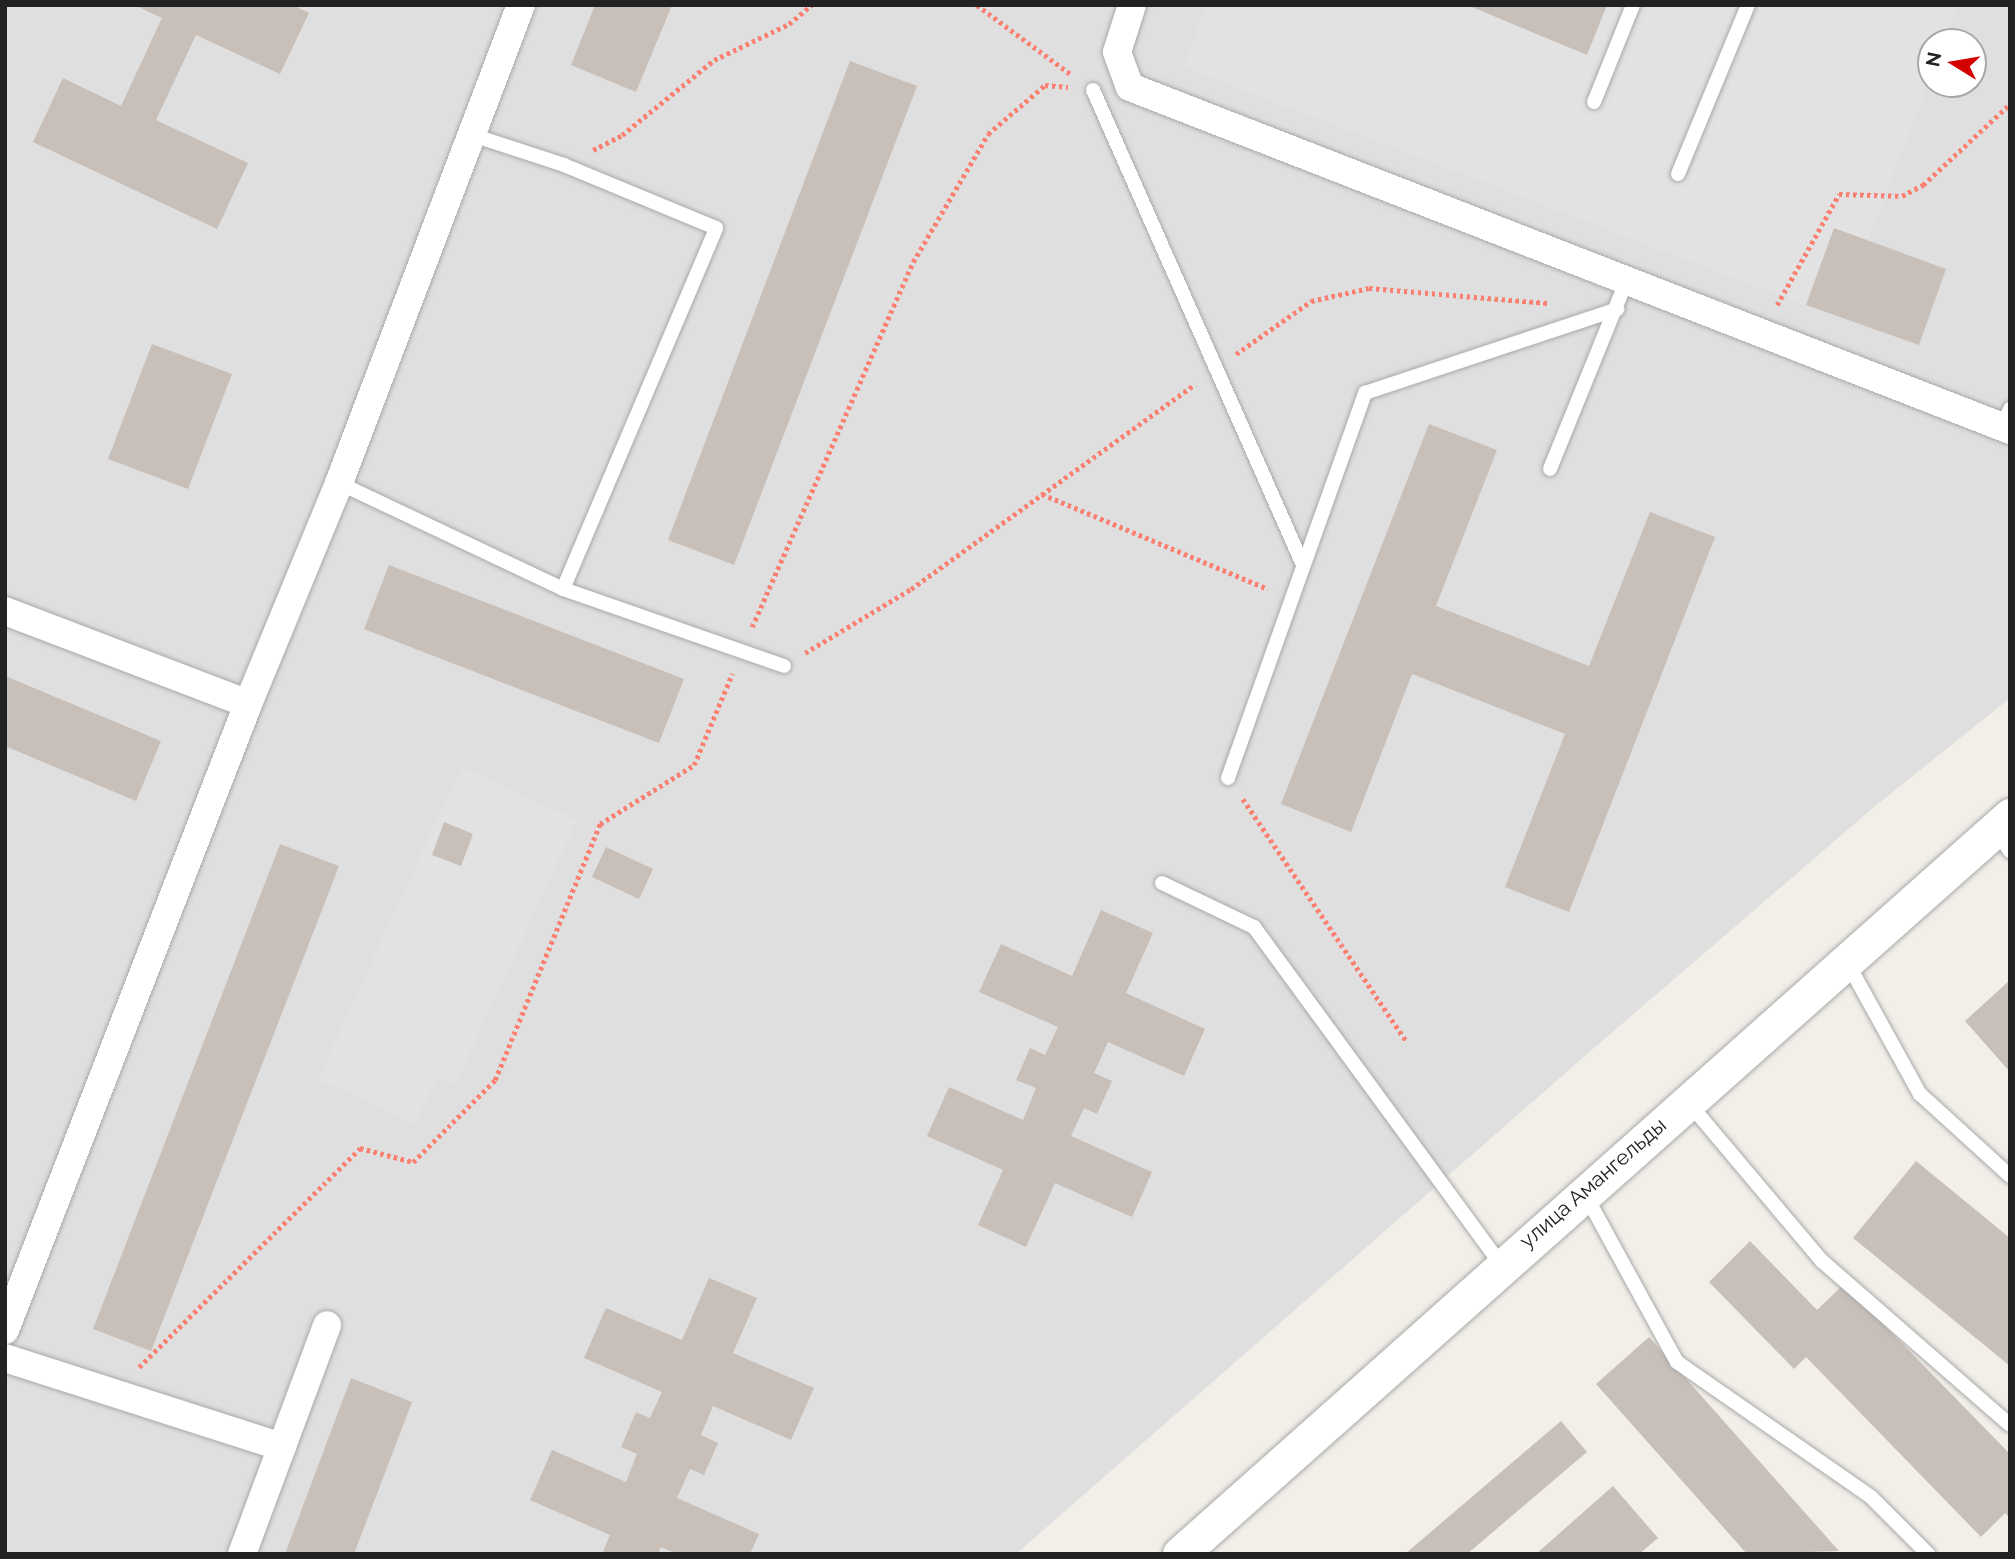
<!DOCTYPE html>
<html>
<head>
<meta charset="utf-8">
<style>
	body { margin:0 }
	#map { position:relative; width:2015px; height:1559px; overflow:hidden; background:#f2efe9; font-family:Raleway,sans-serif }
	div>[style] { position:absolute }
	.residential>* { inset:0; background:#e0dfdf }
	.parking>* { inset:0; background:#e2e2e2 }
	.building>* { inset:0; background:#c7bfb8 }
	.path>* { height:4.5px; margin-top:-2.25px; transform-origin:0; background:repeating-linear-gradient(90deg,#fa8072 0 3.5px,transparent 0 7px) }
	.roads { filter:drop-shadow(0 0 2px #a9a9a9) drop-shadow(0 0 2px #a9a9a9) }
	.service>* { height:14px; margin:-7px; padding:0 7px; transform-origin:7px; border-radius:7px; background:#fff }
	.minor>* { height:28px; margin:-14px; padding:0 14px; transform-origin:14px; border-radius:14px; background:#fff }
	.tertiary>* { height:35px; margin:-17.5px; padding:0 17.5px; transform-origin:17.5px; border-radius:17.5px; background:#fff }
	span { translate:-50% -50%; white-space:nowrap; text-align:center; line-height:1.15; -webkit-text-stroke:6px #fff; paint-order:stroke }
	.street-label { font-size:21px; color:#222 }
	.frame { position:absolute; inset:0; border:7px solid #222; pointer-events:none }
	.north { position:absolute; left:1917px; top:28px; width:70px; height:70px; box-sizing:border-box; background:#fff; border:2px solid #a7a7a7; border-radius:50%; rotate:281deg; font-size:19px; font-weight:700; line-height:28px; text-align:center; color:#222 }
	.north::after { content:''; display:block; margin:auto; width:24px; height:32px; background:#d40000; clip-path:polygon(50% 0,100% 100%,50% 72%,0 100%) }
</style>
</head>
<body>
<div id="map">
	<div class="residential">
		<i style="clip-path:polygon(evenodd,5px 5px,2010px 5px,2010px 698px,1874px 807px,1594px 1048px,1016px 1554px,5px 1554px,5px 5px,1931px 42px,1973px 42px,1973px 84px,1931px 84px,1931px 42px)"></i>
	</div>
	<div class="parking">
		<i style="clip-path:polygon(1207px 5px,1958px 5px,1944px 42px,1931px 42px,1931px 77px,1838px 318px,1183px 67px)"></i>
		<i style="clip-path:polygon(461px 767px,577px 820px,455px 1085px,437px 1077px,415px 1124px,318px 1079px)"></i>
	</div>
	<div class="building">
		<i style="clip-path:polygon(134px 5px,292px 5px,309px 13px,280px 74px,196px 35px,156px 120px,248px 163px,217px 229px,33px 142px,63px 78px,121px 106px,162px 18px)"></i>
		<i style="clip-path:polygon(595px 5px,672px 5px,636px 92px,571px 65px)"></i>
		<i style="clip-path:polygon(1467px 5px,1607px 5px,1587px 55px)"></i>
		<i style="clip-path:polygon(850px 61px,917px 86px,734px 565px,668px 540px)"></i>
		<i style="clip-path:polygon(1834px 228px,1946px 269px,1919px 345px,1806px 305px)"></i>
		<i style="clip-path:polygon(152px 344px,232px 374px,188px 489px,108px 459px)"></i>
		<i style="clip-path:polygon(1429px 424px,1497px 450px,1436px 606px,1589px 666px,1650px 512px,1715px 537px,1569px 912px,1505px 887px,1565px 734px,1412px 674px,1351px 832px,1281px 804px)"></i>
		<i style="clip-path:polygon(389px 565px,684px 679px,659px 743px,364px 629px)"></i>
		<i style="clip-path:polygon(5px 676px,161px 741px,136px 801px,5px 746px)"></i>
		<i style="clip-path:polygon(444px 822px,473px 834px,461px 866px,432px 855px)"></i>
		<i style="clip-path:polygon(280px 844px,339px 866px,151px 1351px,93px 1329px)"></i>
		<i style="clip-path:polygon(606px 847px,653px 869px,639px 899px,592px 877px)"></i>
		<i style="clip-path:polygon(1101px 910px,1153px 933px,1126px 993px,1205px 1029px,1184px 1076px,1108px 1042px,1094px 1073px,1112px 1081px,1097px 1114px,1084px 1108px,1071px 1136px,1152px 1172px,1132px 1217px,1055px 1183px,1026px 1247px,978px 1225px,1003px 1170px,927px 1136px,949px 1087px,1023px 1120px,1036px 1088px,1016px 1080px,1030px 1048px,1045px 1055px,1058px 1027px,979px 992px,1001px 944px,1072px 976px)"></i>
		<i style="clip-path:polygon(2010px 980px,2010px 1072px,1965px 1021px)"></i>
		<i style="clip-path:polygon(1916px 1161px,2010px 1238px,2010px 1366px,1853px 1238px)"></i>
		<i style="clip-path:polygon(1750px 1241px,1817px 1310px,1844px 1284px,2010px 1454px,2010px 1518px,2005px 1513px,1981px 1537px,1806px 1357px,1794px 1369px,1709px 1282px)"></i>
		<i style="clip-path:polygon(709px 1278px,757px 1298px,733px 1353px,814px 1388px,791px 1440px,713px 1406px,701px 1435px,718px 1443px,704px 1475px,690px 1469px,677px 1498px,759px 1534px,750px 1554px,677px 1554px,661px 1547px,658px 1554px,602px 1554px,610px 1535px,530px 1500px,552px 1450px,626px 1482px,637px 1454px,621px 1447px,636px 1412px,650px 1418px,662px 1392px,584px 1358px,606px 1308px,682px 1340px)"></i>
		<i style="clip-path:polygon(1649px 1337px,1839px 1551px,1747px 1554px,1596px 1384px)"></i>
		<i style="clip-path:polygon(351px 1378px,412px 1402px,354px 1554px,285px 1554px)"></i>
		<i style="clip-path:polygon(1561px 1421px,1587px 1452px,1467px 1554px,1405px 1554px)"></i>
		<i style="clip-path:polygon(1613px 1486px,1658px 1538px,1639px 1554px,1536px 1554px)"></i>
	</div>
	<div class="path">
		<i style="left:977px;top:5px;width:118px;rotate:36.4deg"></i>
		<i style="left:593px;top:150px;width:33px;rotate:-27deg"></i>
		<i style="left:622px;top:135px;width:119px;rotate:-39.2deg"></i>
		<i style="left:714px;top:60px;width:83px;rotate:-25.6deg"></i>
		<i style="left:789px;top:24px;width:30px;rotate:-40deg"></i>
		<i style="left:1777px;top:305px;width:127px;rotate:-60.8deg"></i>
		<i style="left:1839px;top:194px;width:63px;rotate:1.8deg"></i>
		<i style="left:1902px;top:196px;width:24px;rotate:-28deg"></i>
		<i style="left:1923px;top:185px;width:119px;rotate:-43deg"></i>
		<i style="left:1236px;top:354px;width:92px;rotate:-35.2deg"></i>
		<i style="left:1311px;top:301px;width:59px;rotate:-12.6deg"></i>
		<i style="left:1369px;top:288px;width:180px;rotate:4.8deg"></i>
		<i style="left:1042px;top:494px;width:245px;rotate:22.8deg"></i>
		<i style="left:752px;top:627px;width:399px;rotate:-66.2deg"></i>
		<i style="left:913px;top:262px;width:148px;rotate:-59.6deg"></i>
		<i style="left:988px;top:134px;width:75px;rotate:-40.7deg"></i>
		<i style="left:1045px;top:85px;width:23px;rotate:5deg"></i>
		<i style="left:805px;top:653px;width:124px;rotate:-31.1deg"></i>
		<i style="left:911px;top:589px;width:350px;rotate:-35.8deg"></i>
		<i style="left:1243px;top:799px;width:292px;rotate:56deg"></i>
		<i style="left:139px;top:1367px;width:311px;rotate:-44.7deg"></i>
		<i style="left:360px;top:1148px;width:55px;rotate:14.8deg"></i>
		<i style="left:413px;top:1162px;width:116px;rotate:-45deg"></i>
		<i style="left:495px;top:1080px;width:277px;rotate:-67.7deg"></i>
		<i style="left:600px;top:824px;width:111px;rotate:-32.1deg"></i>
		<i style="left:694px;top:765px;width:99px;rotate:-67.3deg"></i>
	</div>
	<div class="roads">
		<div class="service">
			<i style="left:1093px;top:90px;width:519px;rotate:66.15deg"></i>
			<i style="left:1594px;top:102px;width:105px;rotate:-68.1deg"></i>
			<i style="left:1678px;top:174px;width:183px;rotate:-67.5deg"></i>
			<i style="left:2002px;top:427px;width:20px;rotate:-66deg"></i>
			<i style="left:1550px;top:469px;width:202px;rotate:-67.9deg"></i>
			<i style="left:339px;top:483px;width:248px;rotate:25.3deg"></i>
			<i style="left:563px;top:589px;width:392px;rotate:-67deg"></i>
			<i style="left:716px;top:228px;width:165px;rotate:-157.5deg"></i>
			<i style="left:564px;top:165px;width:97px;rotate:-161.9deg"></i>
			<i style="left:563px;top:589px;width:234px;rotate:19.2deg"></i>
			<i style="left:1228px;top:778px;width:409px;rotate:-70.4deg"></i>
			<i style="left:1365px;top:393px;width:266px;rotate:-18.4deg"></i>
			<i style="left:1995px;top:829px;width:27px;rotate:56deg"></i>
			<i style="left:1162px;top:883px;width:102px;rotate:25.6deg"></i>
			<i style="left:1254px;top:927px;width:419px;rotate:53.8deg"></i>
			<i style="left:1847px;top:962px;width:151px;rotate:61.1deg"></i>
			<i style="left:1920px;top:1094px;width:122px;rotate:42.3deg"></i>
			<i style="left:1688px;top:1102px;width:208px;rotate:49.9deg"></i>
			<i style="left:1822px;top:1261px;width:249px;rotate:41.1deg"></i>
			<i style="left:1586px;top:1196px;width:189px;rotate:61.3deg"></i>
			<i style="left:1677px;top:1362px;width:236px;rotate:34.8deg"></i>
			<i style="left:1871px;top:1497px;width:81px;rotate:45deg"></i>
		</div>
		<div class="minor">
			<i style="left:1132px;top:5px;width:49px;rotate:107.7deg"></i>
			<i style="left:1117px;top:52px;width:37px;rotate:70deg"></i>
			<i style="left:1130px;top:87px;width:944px;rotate:21.29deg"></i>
			<i style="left:5px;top:611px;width:260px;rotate:20.9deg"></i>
			<i style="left:248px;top:704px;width:239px;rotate:-67.6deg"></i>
			<i style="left:339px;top:483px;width:511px;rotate:-69.16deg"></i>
			<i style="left:5px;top:1330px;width:672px;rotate:-68.78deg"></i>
			<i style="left:5px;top:1358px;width:291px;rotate:17.8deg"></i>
			<i style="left:242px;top:1554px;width:244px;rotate:-69.6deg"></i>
		</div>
		<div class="tertiary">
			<i style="left:1180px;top:1554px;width:1111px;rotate:-41.64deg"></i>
		</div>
	</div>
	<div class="street-label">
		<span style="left:1593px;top:1183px;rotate:-41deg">улица Амангельды</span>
	</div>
	<div class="frame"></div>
	<div class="north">N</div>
</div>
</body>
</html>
